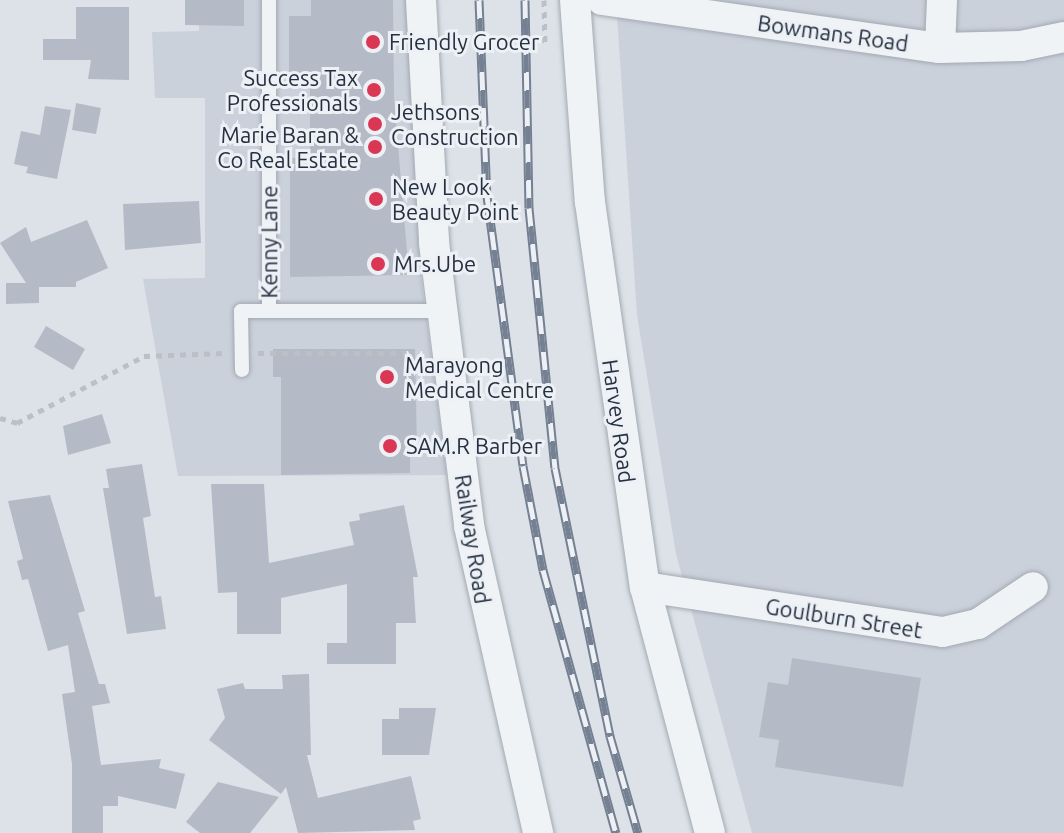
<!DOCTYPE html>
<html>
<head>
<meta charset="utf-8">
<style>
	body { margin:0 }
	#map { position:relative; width:1064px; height:833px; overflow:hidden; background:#dde2e8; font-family:Ubuntu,sans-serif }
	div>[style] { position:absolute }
	.built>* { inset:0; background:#cbd1db }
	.building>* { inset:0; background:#b4bbc6 }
	.path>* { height:5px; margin-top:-2.5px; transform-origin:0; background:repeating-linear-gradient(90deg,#bbc0c7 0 6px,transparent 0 12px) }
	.roads { filter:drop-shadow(0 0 2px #a2a9b2) drop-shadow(0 0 2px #a2a9b2) }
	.service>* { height:14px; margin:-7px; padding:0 7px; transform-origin:7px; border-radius:7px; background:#f0f3f6 }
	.minor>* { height:30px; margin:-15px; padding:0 15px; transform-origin:15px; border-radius:15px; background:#f0f3f6 }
	.rail>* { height:9px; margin-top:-4.5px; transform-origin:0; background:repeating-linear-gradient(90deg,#edf1f6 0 18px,#758193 0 36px); box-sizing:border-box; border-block:2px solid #758193 }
	.dots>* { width:22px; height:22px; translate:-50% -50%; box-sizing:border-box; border:4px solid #edf1f6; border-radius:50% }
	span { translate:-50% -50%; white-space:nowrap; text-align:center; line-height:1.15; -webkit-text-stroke:6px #edf1f6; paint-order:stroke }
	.street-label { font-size:22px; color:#253040 }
	.poi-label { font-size:22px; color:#253040 }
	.left { translate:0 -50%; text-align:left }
	.right { translate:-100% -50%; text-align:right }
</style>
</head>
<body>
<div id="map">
	<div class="built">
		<i style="clip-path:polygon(199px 0,408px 0,421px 280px,447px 475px,178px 476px,143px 279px,205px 278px,205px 98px,155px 98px,152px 32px,199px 31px)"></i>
		<i style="clip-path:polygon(616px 0,1064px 0,1064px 833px,752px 833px,676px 554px,637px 315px)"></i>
	</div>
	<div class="building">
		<i style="clip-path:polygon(185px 0,244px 0,244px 26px,185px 25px)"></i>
		<i style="clip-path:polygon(311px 0,393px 0,394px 97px,409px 275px,290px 277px,290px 158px,310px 158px,310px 75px,289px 75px,289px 16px,311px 16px)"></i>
		<i style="clip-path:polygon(76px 7px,129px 7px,129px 80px,88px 79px,91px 60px,43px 60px,43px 39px,76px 39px)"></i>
		<i style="clip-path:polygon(76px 103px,101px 108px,96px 134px,72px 130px)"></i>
		<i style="clip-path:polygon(45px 106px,71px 110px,57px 179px,26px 173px,28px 167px,14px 164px,21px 131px,40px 135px)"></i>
		<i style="clip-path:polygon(199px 201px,201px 243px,125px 250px,123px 204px)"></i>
		<i style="clip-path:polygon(87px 220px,108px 268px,76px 282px,76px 287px,39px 287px,39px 303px,6px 304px,6px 283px,26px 283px,0 243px,26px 227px,31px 242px)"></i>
		<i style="clip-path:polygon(46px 326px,85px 349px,73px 370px,34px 347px)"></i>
		<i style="clip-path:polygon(273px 349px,415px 349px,417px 449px,410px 449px,410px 473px,281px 475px,281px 377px,273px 377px)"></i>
		<i style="clip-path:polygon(102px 414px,111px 443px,68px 455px,63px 426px)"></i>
		<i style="clip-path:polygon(142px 464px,151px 516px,143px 518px,155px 597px,161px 596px,166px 629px,127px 634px,103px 488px,109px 488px,106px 469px)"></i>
		<i style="clip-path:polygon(211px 484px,264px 484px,269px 563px,354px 545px,349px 522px,360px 520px,359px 514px,404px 505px,418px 577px,413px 577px,416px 623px,396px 623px,396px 664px,327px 664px,327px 643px,347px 643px,347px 584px,281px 598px,281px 634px,237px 634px,237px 592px,218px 593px)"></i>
		<i style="clip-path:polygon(50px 495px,85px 611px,78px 613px,99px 684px,105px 684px,110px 703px,92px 706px,101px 765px,161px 759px,159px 768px,185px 774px,176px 809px,118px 796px,118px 806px,103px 806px,103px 833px,72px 833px,72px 764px,62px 694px,75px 692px,68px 645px,48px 651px,28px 579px,22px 580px,17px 561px,23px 559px,8px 501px)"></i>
		<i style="clip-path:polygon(792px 658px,921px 678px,903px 787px,775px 767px,779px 740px,759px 737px,768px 682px,788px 685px)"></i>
		<i style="clip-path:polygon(309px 674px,311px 755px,307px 755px,318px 798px,411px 776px,421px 819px,413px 821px,415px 830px,298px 833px,286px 787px,281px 794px,209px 740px,225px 718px,217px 689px,243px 683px,245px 689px,283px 689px,282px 675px)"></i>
		<i style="clip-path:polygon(399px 708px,436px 708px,429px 755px,382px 755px,382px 719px,399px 719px)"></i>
		<i style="clip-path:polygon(218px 782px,279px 797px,250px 833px,200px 833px,186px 822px)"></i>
	</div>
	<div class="path">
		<i style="left:544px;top:0;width:47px;rotate:88.8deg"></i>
		<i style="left:258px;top:353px;width:155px"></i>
		<i style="left:0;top:418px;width:18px;rotate:16deg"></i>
		<i style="left:17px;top:423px;width:144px;rotate:-27.8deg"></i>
		<i style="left:144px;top:356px;width:80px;rotate:-2.1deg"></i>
	</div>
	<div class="roads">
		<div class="service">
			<i style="left:269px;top:0;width:311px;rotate:90deg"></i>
			<i style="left:269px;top:311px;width:172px"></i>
			<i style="left:242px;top:370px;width:59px;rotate:-91deg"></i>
			<i style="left:241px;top:311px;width:28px"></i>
		</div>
		<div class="minor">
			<i style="left:421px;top:0;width:243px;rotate:86.9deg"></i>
			<i style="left:434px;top:243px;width:285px;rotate:82.9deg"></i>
			<i style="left:469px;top:526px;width:315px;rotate:77.3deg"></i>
			<i style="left:575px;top:0;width:203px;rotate:85.8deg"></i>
			<i style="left:590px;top:202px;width:389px;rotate:81.9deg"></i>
			<i style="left:645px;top:587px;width:254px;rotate:75.2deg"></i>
			<i style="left:602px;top:0;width:341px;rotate:8.1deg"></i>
			<i style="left:940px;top:48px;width:81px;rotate:-1.4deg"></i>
			<i style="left:1021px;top:46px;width:44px;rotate:-11.8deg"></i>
			<i style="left:940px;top:48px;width:48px;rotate:-87.6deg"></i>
			<i style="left:645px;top:587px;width:301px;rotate:8.6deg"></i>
			<i style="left:943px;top:632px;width:36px;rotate:-13deg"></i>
			<i style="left:978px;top:624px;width:66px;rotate:-33.9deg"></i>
		</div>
	</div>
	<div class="rail">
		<i style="left:479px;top:0;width:196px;rotate:87.7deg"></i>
		<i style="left:487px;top:196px;width:272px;rotate:82.4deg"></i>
		<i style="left:523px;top:466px;width:106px;rotate:79.1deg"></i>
		<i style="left:543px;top:570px;width:273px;rotate:74.5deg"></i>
		<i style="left:525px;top:0;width:208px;rotate:88.9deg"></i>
		<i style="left:529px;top:208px;width:261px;rotate:84.3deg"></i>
		<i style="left:555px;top:468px;width:274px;rotate:78.4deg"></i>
		<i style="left:610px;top:736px;width:101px;rotate:73.9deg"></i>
	</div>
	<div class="dots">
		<i style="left:373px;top:42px;background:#d93753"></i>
		<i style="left:374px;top:90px;background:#d93753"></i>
		<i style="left:375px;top:124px;background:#d93753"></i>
		<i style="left:375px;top:147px;background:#d93753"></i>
		<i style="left:376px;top:199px;background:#d93753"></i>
		<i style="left:378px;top:264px;background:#d93753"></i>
		<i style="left:387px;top:377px;background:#d93753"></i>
		<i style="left:390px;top:446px;background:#d93753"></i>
	</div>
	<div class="street-label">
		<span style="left:833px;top:33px;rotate:8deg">Bowmans Road</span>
		<span style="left:269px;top:242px;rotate:-90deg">Kenny Lane</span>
		<span style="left:619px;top:421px;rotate:82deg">Harvey Road</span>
		<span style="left:473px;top:539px;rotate:81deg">Railway Road</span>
		<span style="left:844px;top:618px;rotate:9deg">Goulburn Street</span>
	</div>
	<div class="poi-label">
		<span class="left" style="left:389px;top:42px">Friendly Grocer</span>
		<span class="right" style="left:358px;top:90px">Success Tax<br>Professionals</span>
		<span class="left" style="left:391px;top:124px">Jethsons<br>Construction</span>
		<span class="right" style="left:359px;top:147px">Marie Baran &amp;<br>Co Real Estate</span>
		<span class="left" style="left:392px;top:199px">New Look<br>Beauty Point</span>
		<span class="left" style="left:394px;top:264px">Mrs.Ube</span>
		<span class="left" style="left:405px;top:377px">Marayong<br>Medical Centre</span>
		<span class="left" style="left:406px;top:446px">SAM.R Barber</span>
	</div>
</div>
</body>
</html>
